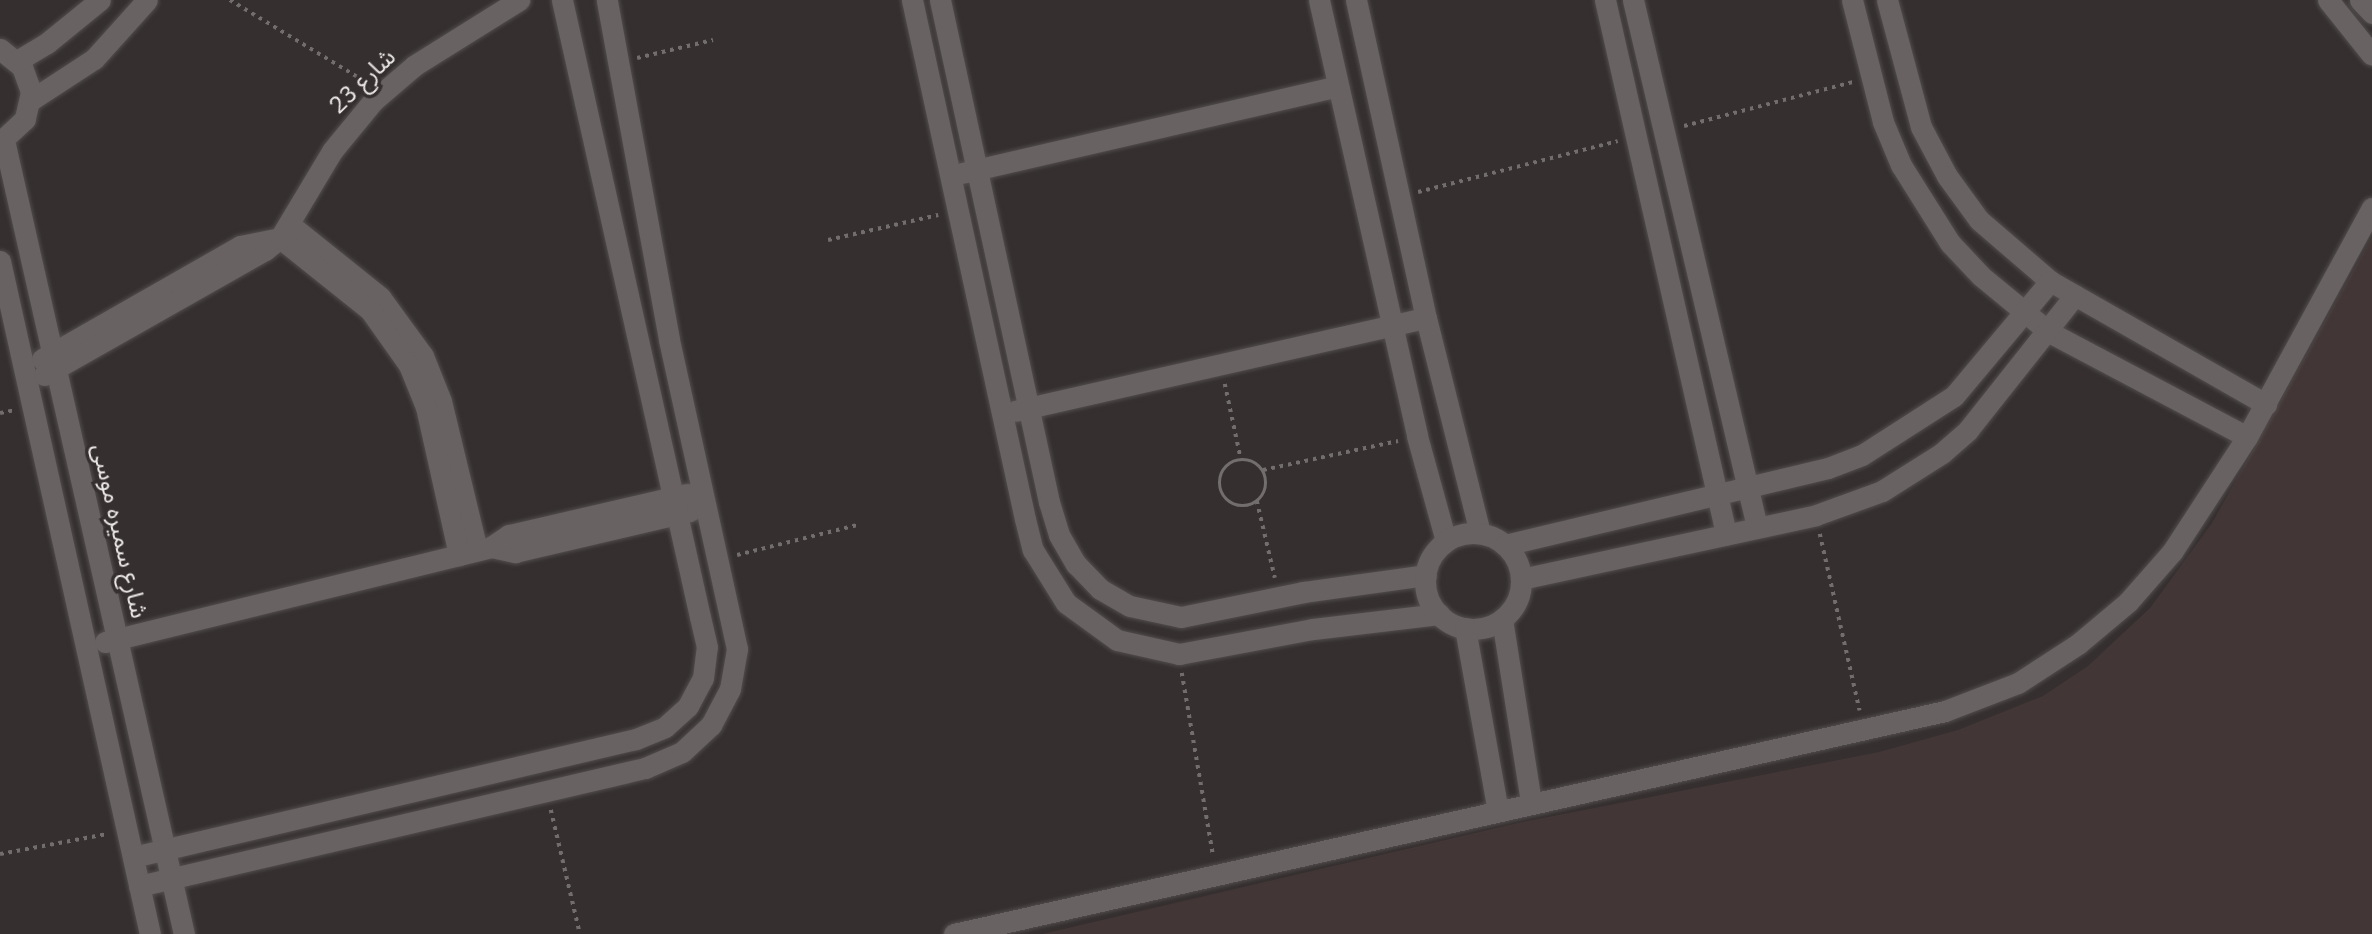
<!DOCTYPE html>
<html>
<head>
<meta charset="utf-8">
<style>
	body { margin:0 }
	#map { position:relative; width:2372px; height:934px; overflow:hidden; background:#352f2f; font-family:"IBM Plex Sans","Noto Sans Arabic",sans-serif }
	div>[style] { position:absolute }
	.built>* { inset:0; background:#433636 }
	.path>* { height:3.5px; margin-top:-1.75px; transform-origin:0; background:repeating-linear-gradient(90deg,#736e6e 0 3.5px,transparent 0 8.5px) }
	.path>.ring { margin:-1.75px; padding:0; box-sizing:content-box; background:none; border:3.5px solid #736e6e; border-radius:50% }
	.roads { filter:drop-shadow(0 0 2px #524d4d) drop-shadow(0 0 2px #524d4d) }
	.minor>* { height:21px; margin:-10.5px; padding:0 10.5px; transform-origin:10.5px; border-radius:10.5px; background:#696262 }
	.minor>.ring { margin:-10.5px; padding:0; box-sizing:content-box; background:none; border:21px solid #696262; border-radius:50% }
	span { translate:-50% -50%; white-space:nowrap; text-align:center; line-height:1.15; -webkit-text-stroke:7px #352f2f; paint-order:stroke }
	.street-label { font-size:24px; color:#ebe8e7 }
</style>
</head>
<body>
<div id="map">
	<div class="built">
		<i style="clip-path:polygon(2372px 237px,2372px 934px,1042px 934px,1518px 823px,1879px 752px,1958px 730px,2043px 696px,2088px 666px,2150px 608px,2212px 523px)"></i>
	</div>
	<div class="path">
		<i style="left:230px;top:0;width:159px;rotate:31.1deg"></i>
		<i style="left:637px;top:58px;width:78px;rotate:-13.3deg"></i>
		<i style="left:1684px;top:126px;width:175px;rotate:-14.6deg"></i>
		<i style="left:1418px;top:192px;width:206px;rotate:-14.3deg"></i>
		<i style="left:828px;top:240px;width:113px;rotate:-12.8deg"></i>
		<i style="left:1225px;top:384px;width:77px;rotate:78deg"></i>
		<i style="left:0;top:413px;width:15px;rotate:-11deg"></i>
		<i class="ring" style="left:1220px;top:460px;width:42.5px;height:42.5px"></i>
		<i style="left:1263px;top:470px;width:138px;rotate:-12.1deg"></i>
		<i style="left:1257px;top:501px;width:79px;rotate:76.8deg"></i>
		<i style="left:1820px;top:534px;width:181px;rotate:77.3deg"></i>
		<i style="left:737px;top:555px;width:124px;rotate:-14deg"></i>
		<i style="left:1182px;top:673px;width:185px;rotate:80.3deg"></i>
		<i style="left:551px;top:810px;width:127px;rotate:76.8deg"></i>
		<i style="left:0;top:854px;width:109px;rotate:-10.6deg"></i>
	</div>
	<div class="roads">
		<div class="minor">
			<i style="left:912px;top:0;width:531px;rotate:77.72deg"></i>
			<i style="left:1025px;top:519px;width:32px;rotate:76deg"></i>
			<i style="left:1033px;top:550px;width:62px;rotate:58.1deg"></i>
			<i style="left:1066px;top:603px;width:63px;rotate:36deg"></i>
			<i style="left:1117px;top:640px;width:64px;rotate:12.7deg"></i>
			<i style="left:1179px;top:654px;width:136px;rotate:-10.6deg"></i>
			<i style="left:1313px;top:629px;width:127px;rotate:-6.8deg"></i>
			<i style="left:940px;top:0;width:514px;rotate:77.75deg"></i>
			<i style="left:1049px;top:502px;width:34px;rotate:73deg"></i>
			<i style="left:1059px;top:535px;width:34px;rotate:60deg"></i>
			<i style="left:1076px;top:564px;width:35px;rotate:46deg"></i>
			<i style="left:1100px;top:589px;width:34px;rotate:30deg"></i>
			<i style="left:1130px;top:606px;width:52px;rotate:12.2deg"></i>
			<i style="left:1181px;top:617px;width:126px;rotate:-11.5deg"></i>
			<i style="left:1304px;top:592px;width:123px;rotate:-7.9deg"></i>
			<i style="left:1319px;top:0;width:447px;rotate:77.3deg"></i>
			<i style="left:1417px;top:436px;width:109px;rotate:74.6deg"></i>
			<i style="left:1356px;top:0;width:326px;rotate:77.6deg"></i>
			<i style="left:1426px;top:318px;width:222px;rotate:75.9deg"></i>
			<i style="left:1605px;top:0;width:548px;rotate:77.23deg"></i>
			<i style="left:1633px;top:0;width:541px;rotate:76.76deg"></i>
			<i style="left:1852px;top:0;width:126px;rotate:75.7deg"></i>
			<i style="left:1883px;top:122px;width:47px;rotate:67.3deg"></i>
			<i style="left:1901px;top:165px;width:92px;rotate:57.9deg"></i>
			<i style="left:1950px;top:243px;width:45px;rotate:46.8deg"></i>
			<i style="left:1981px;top:276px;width:88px;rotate:39.5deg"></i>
			<i style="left:2049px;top:332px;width:224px;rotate:27.9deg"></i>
			<i style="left:1887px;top:0;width:131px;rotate:75deg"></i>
			<i style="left:1921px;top:127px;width:55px;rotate:62deg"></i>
			<i style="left:1947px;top:176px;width:54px;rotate:54deg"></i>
			<i style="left:1979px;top:220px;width:94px;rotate:40.7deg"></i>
			<i style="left:2050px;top:281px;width:249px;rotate:29.7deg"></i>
			<i style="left:2328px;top:0;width:70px;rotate:51.3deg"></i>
			<i style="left:2360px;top:0;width:18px;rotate:47deg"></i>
			<i style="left:0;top:49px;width:28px;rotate:39deg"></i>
			<i style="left:22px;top:67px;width:27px;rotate:70deg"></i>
			<i style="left:31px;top:92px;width:28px;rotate:103deg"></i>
			<i style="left:25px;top:119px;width:34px;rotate:137deg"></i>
			<i style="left:17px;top:61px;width:35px;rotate:-31deg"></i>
			<i style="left:47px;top:43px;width:68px;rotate:-39.1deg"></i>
			<i style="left:31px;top:100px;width:75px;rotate:-33.1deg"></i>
			<i style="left:94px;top:59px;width:79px;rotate:-48.1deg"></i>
			<i style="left:4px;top:140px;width:814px;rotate:77.23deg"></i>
			<i style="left:962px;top:173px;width:386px;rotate:-13deg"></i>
			<i style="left:289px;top:224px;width:117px;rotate:38.7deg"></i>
			<i style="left:380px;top:297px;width:73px;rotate:53.9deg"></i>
			<i style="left:423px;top:356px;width:48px;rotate:68.2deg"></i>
			<i style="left:441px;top:401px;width:153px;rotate:76.4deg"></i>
			<i style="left:0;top:261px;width:690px;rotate:77.44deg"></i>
			<i style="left:42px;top:359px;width:228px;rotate:-29.7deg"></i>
			<i style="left:240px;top:246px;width:41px;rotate:-11.3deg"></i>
			<i style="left:280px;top:238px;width:115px;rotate:38.7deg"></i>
			<i style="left:370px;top:310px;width:67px;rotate:54.7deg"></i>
			<i style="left:409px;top:365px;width:45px;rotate:68deg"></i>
			<i style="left:426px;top:407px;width:152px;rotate:77.4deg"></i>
			<i style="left:44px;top:375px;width:254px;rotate:-29.5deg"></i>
			<i style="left:265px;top:250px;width:19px;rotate:-39deg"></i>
			<i style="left:280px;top:238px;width:101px;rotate:-59.1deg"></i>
			<i style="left:332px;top:151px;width:65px;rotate:-50.6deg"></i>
			<i style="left:373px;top:101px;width:55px;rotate:-40.6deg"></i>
			<i style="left:415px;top:65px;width:123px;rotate:-32deg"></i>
			<i style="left:1015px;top:411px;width:421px;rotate:-12.8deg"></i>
			<i class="ring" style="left:1425px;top:533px;width:75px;height:75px"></i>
			<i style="left:1505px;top:545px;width:332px;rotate:-13.4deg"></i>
			<i style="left:1828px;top:468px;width:36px;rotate:-21deg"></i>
			<i style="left:1862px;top:455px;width:109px;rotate:-32.7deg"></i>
			<i style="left:1954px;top:396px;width:150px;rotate:-50.1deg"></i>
			<i style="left:491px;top:547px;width:25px;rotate:12deg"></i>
			<i style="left:515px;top:552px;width:180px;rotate:-13.2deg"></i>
			<i style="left:1521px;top:579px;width:302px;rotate:-12.2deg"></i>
			<i style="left:1816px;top:515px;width:70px;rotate:-20deg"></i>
			<i style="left:1882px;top:491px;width:71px;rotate:-32.3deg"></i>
			<i style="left:1942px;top:453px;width:35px;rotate:-41deg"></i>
			<i style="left:1968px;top:430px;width:172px;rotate:-51.6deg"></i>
			<i style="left:1502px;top:619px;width:186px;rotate:81deg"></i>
			<i style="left:1465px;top:628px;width:186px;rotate:79.8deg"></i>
			<i style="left:105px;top:642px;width:398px;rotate:-13.8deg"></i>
			<i style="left:491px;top:547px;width:22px;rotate:-34deg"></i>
			<i style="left:509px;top:535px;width:183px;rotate:-13deg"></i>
			<i style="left:133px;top:857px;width:517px;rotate:-13.2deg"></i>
			<i style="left:636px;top:739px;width:31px;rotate:-22deg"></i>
			<i style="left:665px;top:727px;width:31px;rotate:-42deg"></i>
			<i style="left:688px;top:706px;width:32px;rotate:-62deg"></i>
			<i style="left:703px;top:678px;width:31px;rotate:-83deg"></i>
			<i style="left:707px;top:647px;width:31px;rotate:-103deg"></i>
			<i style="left:700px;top:617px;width:632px;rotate:-102.61deg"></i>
			<i style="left:139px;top:886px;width:520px;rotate:-13.13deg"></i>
			<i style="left:645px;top:768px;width:40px;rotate:-23.4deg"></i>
			<i style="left:682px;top:752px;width:40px;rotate:-43deg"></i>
			<i style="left:711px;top:725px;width:41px;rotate:-62.2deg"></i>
			<i style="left:730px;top:689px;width:41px;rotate:-80.1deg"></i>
			<i style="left:737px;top:649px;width:317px;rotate:-102.4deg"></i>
			<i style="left:669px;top:339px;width:345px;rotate:-100.4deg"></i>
			<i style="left:954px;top:934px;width:1016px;rotate:-12.68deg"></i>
			<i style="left:1945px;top:711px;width:78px;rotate:-21deg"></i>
			<i style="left:2018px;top:683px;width:72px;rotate:-33deg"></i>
			<i style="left:2078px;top:644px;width:65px;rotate:-40deg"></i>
			<i style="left:2128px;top:602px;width:67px;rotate:-48.7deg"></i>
			<i style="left:2172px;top:552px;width:137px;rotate:-56.9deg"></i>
			<i style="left:2247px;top:437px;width:261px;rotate:-61.4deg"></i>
		</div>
	</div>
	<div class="street-label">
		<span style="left:362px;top:81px;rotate:-44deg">شارع 23</span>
		<span style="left:120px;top:531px;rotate:77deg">شارع سميره موسى</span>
	</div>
</div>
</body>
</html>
